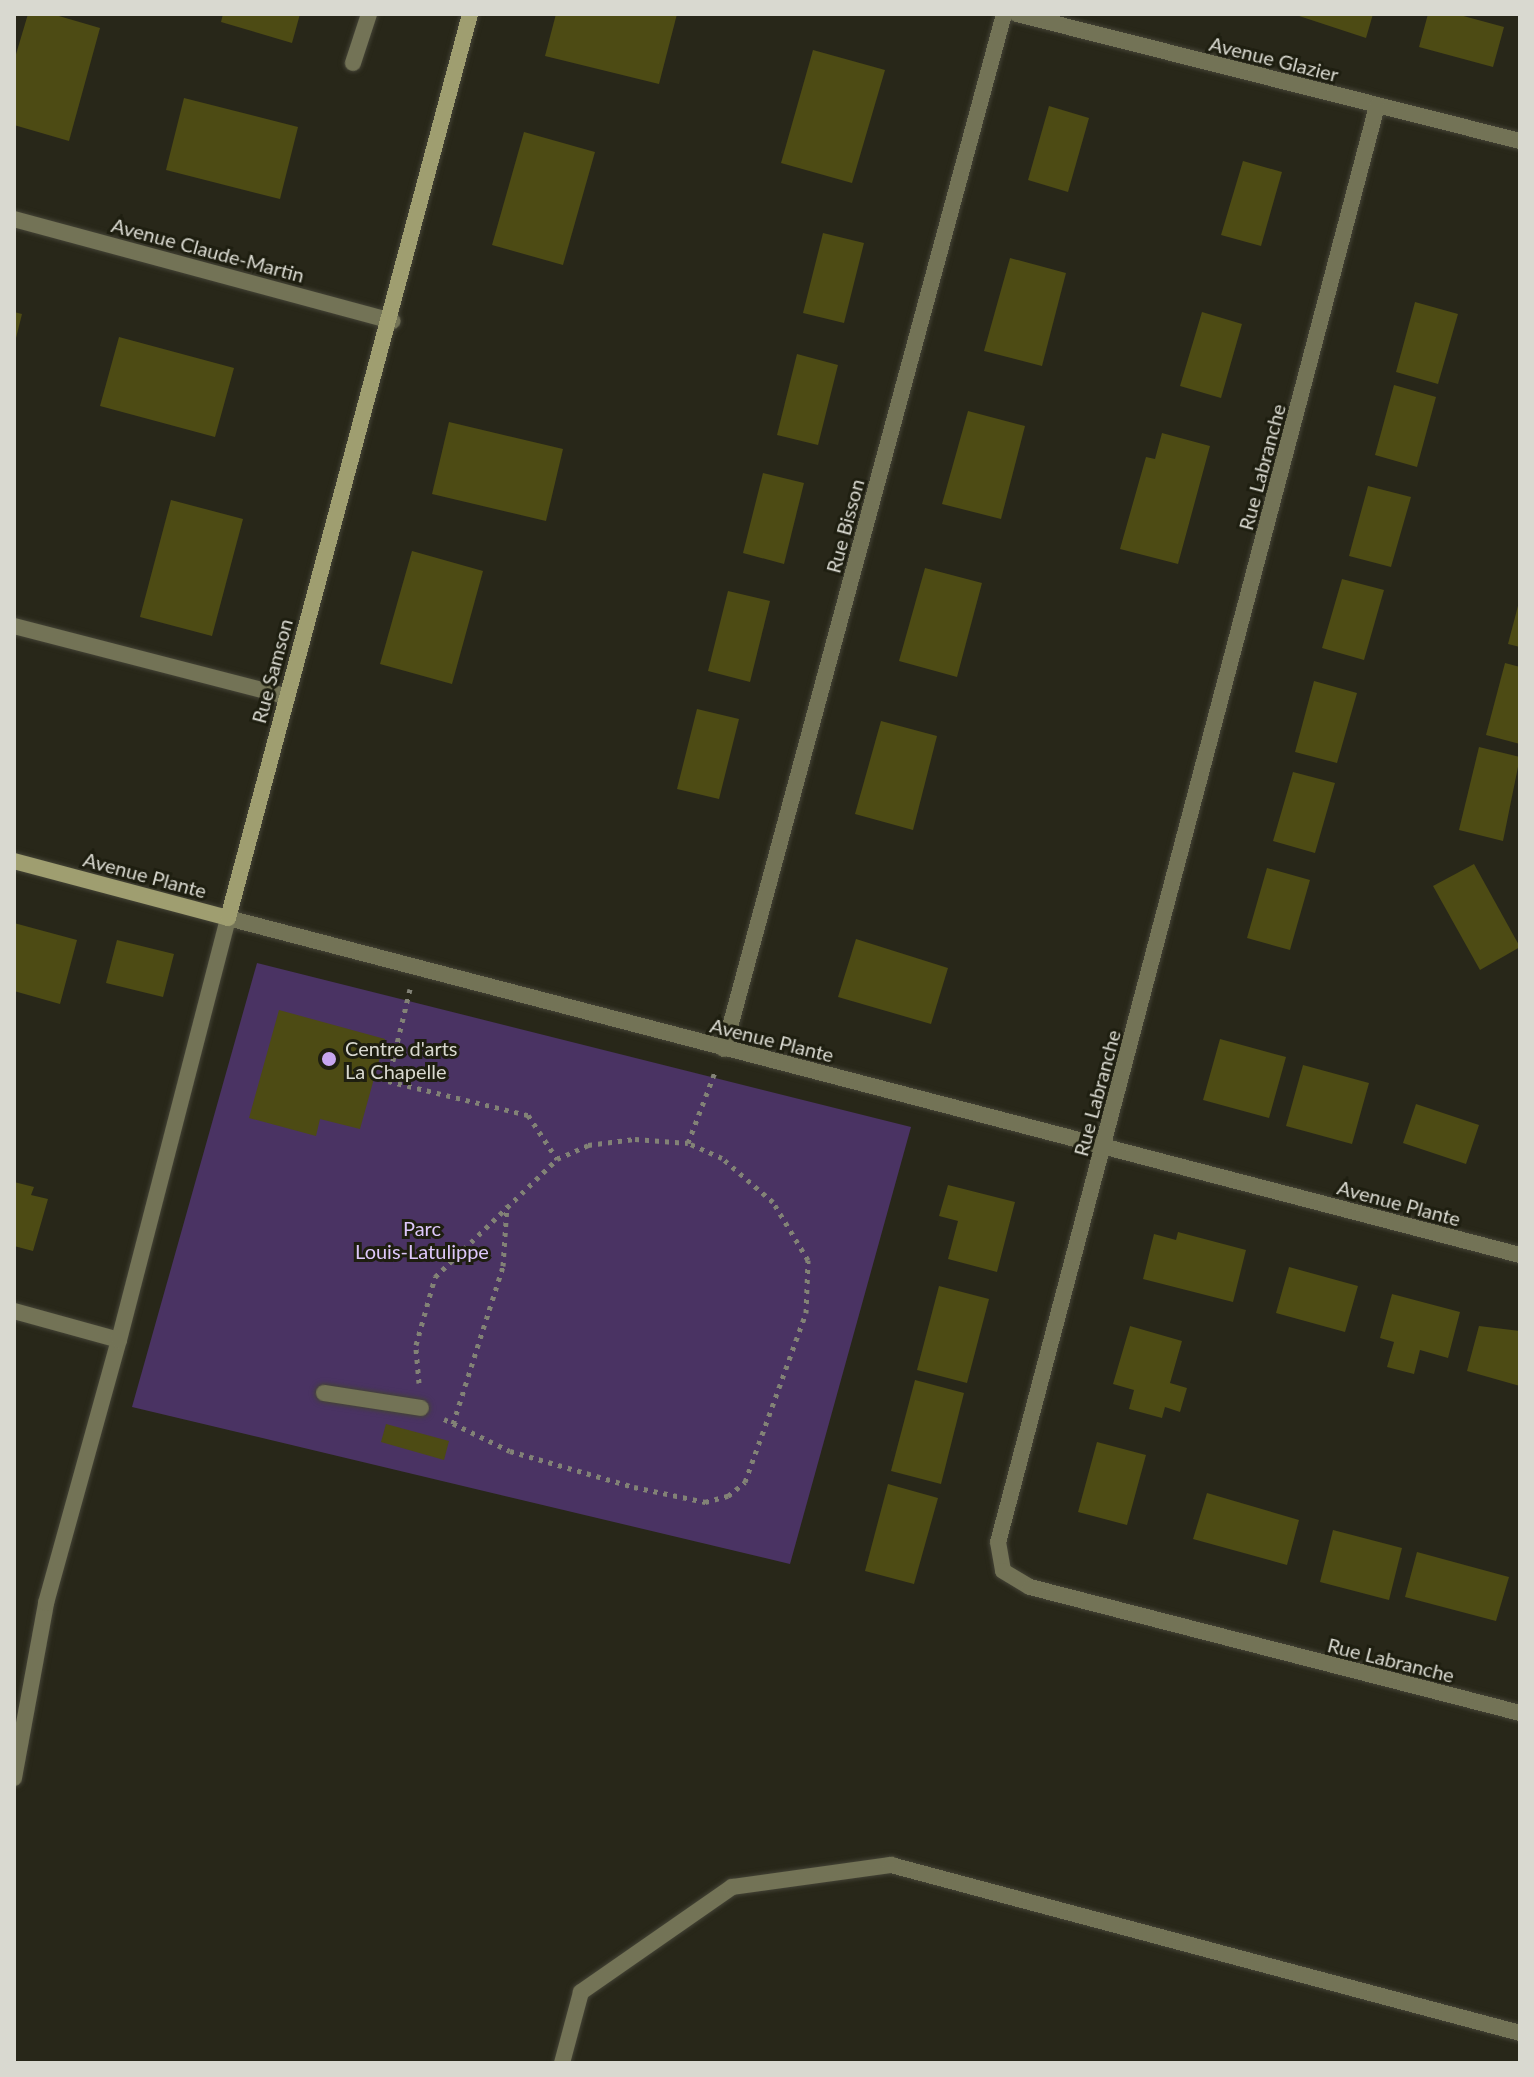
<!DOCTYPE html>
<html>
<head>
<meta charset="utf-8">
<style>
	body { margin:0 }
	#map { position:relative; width:1534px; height:2077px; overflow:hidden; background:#282719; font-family:Lato,sans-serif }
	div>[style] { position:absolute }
	.green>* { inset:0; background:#4a3363 }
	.building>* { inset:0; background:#4d4b14 }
	.path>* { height:5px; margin-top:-2.5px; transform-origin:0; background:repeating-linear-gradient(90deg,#828276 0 4px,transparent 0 10px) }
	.roads { filter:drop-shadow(0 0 2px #444336) drop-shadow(0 0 2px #444336) }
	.lane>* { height:16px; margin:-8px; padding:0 8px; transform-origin:8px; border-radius:8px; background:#737356 }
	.street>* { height:16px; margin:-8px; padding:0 8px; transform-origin:8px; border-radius:8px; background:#737356 }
	.secondary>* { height:16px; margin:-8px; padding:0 8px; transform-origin:8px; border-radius:8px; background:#9f9e70 }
	.dots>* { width:22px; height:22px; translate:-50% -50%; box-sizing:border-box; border:4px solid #1e1e10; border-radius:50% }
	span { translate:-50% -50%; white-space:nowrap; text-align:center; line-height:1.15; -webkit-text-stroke:6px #1e1e10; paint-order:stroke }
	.street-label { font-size:20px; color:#d9d9d0 }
	.poi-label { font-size:20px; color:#d9d9d0 }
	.left { translate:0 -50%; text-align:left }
	.park-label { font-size:20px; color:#dec8fb }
	.frame { position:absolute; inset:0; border:16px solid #d9d9d0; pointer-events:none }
</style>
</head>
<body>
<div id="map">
	<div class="green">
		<i style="clip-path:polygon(257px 963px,911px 1127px,790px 1564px,132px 1407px)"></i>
	</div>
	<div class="building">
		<i style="clip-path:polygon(28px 14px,52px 14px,100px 28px,69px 141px,14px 125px,14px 61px)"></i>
		<i style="clip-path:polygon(223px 14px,300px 14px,292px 43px,221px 22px)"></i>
		<i style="clip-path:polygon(556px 14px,677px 14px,659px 84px,545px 56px)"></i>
		<i style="clip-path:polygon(1293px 14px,1373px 14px,1366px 38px)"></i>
		<i style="clip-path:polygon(1428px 14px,1456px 14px,1504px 27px,1493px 67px,1419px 47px)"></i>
		<i style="clip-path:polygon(813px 50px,885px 70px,852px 183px,781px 163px)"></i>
		<i style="clip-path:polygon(184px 98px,298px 127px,280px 199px,166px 170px)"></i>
		<i style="clip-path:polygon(1049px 106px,1089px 118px,1068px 192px,1028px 180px)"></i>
		<i style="clip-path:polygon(524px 132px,595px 152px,563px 265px,492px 245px)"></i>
		<i style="clip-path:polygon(1243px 161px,1282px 172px,1261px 246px,1221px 235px)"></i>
		<i style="clip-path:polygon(823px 233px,864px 243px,844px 323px,803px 313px)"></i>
		<i style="clip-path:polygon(1010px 258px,1066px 273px,1042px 366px,984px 351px)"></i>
		<i style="clip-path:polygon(1415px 302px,1458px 314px,1438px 384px,1396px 372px)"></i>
		<i style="clip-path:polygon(14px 312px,22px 314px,15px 342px,14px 342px)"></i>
		<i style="clip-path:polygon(1202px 312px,1242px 324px,1221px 398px,1180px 386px)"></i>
		<i style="clip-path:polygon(119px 337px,234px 368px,215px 437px,100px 406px)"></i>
		<i style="clip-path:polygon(797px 354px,838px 365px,818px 445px,777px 435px)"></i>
		<i style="clip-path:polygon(1394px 385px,1436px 397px,1417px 467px,1375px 455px)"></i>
		<i style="clip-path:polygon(968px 411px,1025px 426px,1001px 519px,942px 504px)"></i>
		<i style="clip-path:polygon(449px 422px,563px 449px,546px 521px,432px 494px)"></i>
		<i style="clip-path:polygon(1162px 433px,1210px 446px,1178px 564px,1120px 549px,1146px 457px,1155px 459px)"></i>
		<i style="clip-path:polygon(763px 473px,804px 483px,784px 564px,743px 553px)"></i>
		<i style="clip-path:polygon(1368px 486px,1411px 497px,1391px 567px,1349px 556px)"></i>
		<i style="clip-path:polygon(171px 500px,243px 519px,212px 636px,140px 617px)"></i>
		<i style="clip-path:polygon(412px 551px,483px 571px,452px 684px,380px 664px)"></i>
		<i style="clip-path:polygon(925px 568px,982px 583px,957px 677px,899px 661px)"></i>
		<i style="clip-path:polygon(1342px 579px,1384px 590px,1364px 660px,1322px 648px)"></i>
		<i style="clip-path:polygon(728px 591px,770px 601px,750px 682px,708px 671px)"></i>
		<i style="clip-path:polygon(1519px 602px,1520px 602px,1520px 647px,1508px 644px)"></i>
		<i style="clip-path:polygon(1505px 663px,1520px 667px,1520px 744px,1486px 735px)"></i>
		<i style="clip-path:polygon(1314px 681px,1357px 693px,1337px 763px,1295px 752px)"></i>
		<i style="clip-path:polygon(697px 709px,739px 719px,719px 799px,677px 789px)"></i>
		<i style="clip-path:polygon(881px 721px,937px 736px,913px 830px,855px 814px)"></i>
		<i style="clip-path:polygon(1479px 747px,1520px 757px,1503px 841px,1459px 830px)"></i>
		<i style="clip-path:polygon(1293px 772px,1335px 783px,1315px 853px,1273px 841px)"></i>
		<i style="clip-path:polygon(1474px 864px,1520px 947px,1480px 970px,1433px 886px)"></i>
		<i style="clip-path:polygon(1267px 868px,1310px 880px,1290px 950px,1247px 938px)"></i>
		<i style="clip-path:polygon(14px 923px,77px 940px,60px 1004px,14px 991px)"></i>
		<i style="clip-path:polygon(856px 939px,948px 968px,931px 1024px,838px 997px)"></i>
		<i style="clip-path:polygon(117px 940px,174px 954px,163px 997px,106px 983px)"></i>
		<i style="clip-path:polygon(279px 1010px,385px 1039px,360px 1129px,320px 1119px,316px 1136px,249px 1118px)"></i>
		<i style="clip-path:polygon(1220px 1039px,1286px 1057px,1269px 1118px,1203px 1100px)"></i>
		<i style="clip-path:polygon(1303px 1065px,1369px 1083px,1352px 1144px,1286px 1126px)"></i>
		<i style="clip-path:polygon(1416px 1104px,1479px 1125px,1466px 1164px,1403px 1143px)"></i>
		<i style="clip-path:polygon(14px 1182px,34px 1187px,31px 1195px,48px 1199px,33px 1251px,14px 1246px)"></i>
		<i style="clip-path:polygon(948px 1185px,1015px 1202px,997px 1272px,948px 1259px,958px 1221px,939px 1216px)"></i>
		<i style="clip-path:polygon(1178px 1232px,1246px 1250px,1233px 1302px,1143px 1279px,1154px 1234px,1176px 1240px)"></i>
		<i style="clip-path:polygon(1289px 1267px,1358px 1286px,1345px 1332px,1276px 1313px)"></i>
		<i style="clip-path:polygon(939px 1286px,989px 1299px,967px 1383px,917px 1370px)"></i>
		<i style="clip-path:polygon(1392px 1294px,1460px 1312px,1448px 1358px,1420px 1350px,1414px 1374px,1387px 1367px,1394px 1342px,1380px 1338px)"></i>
		<i style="clip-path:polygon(1130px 1326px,1182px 1341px,1170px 1383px,1187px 1388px,1180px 1412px,1165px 1407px,1162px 1418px,1129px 1409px,1134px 1390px,1113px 1384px)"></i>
		<i style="clip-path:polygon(1479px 1326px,1520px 1331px,1520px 1386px,1467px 1371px)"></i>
		<i style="clip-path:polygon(915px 1380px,964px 1393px,941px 1484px,891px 1471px)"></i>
		<i style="clip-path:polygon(386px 1424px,449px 1441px,444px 1460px,381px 1442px)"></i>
		<i style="clip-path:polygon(1097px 1442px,1146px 1455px,1127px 1525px,1078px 1512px)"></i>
		<i style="clip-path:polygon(888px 1484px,938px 1498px,914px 1584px,865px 1571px)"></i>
		<i style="clip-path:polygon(1207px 1493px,1299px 1520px,1287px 1565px,1193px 1539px)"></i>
		<i style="clip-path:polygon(1333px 1530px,1402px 1548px,1389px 1600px,1320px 1582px)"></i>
		<i style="clip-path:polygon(1417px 1552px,1509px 1577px,1496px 1621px,1405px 1597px)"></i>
	</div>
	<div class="path">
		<i style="left:410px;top:989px;width:95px;rotate:103.4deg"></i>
		<i style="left:388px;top:1081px;width:144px;rotate:13.7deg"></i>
		<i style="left:528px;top:1115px;width:53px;rotate:56.6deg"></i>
		<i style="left:419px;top:1383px;width:38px;rotate:-95deg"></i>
		<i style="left:416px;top:1345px;width:71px;rotate:-74.4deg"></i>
		<i style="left:435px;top:1277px;width:170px;rotate:-44deg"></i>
		<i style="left:557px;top:1159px;width:34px;rotate:-24deg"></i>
		<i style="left:588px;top:1145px;width:47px;rotate:-7.3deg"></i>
		<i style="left:635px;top:1139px;width:53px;rotate:4.3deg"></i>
		<i style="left:444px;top:1419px;width:73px;rotate:25.9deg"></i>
		<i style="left:510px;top:1451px;width:129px;rotate:16.2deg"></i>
		<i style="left:634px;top:1487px;width:73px;rotate:11.9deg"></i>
		<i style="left:705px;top:1502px;width:24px;rotate:-15deg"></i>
		<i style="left:728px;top:1496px;width:22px;rotate:-39deg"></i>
		<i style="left:745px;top:1482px;width:180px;rotate:-70.2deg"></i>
		<i style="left:806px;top:1313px;width:53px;rotate:-87.8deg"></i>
		<i style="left:808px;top:1260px;width:68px;rotate:-121.1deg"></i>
		<i style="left:773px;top:1202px;width:67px;rotate:-139.2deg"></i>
		<i style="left:722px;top:1158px;width:37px;rotate:-156deg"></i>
		<i style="left:688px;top:1143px;width:76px;rotate:-69.2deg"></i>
		<i style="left:453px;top:1424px;width:166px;rotate:-72.4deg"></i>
		<i style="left:503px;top:1266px;width:61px;rotate:-86.2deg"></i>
	</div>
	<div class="roads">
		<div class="lane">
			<i style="left:353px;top:63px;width:52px;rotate:-71.9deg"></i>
			<i style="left:14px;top:626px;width:280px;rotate:14.5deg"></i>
			<i style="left:324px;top:1393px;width:98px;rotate:8.8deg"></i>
			<i style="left:14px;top:1778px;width:178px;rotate:-79.6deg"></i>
			<i style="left:46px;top:1603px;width:273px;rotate:-74.5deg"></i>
			<i style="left:562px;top:2063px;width:73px;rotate:-75deg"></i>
			<i style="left:581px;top:1992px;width:184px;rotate:-34.8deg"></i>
			<i style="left:732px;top:1887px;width:161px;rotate:-7.9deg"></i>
			<i style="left:891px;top:1865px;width:651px;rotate:14.95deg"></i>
		</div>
		<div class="street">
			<i style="left:1017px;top:14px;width:519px;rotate:14.17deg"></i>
			<i style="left:1377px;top:106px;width:1485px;rotate:104.78deg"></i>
			<i style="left:998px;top:1542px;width:29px;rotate:80deg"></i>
			<i style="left:1003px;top:1571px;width:31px;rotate:31deg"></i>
			<i style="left:1030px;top:1587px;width:506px;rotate:14.42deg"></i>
			<i style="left:14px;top:219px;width:392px;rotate:15.1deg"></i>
			<i style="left:724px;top:1049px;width:1072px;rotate:-74.86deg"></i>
			<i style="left:14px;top:1311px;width:109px;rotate:15.4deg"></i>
			<i style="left:119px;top:1340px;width:436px;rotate:-75.5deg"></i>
			<i style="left:228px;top:918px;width:1335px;rotate:14.62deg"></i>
		</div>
		<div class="secondary">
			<i style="left:14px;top:861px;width:221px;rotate:14.9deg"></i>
			<i style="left:228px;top:918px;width:936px;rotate:-75.01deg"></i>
		</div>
	</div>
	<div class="dots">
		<i style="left:329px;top:1059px;background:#c7a6ef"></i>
	</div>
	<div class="street-label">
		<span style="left:1274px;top:59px;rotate:14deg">Avenue Glazier</span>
		<span style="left:208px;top:250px;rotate:15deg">Avenue Claude-Martin</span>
		<span style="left:1262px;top:467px;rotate:-75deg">Rue Labranche</span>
		<span style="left:845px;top:526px;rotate:-75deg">Rue Bisson</span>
		<span style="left:272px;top:671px;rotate:-75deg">Rue Samson</span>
		<span style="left:145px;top:875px;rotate:15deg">Avenue Plante</span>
		<span style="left:772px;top:1040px;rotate:14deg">Avenue Plante</span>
		<span style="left:1097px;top:1093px;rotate:-75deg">Rue Labranche</span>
		<span style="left:1399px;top:1203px;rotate:15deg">Avenue Plante</span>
		<span style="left:1391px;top:1660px;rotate:14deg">Rue Labranche</span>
	</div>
	<div class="poi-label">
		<span class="left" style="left:345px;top:1060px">Centre d'arts<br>La Chapelle</span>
	</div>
	<div class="park-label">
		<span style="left:422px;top:1240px">Parc<br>Louis-Latulippe</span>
	</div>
	<div class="frame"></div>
</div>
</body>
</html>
